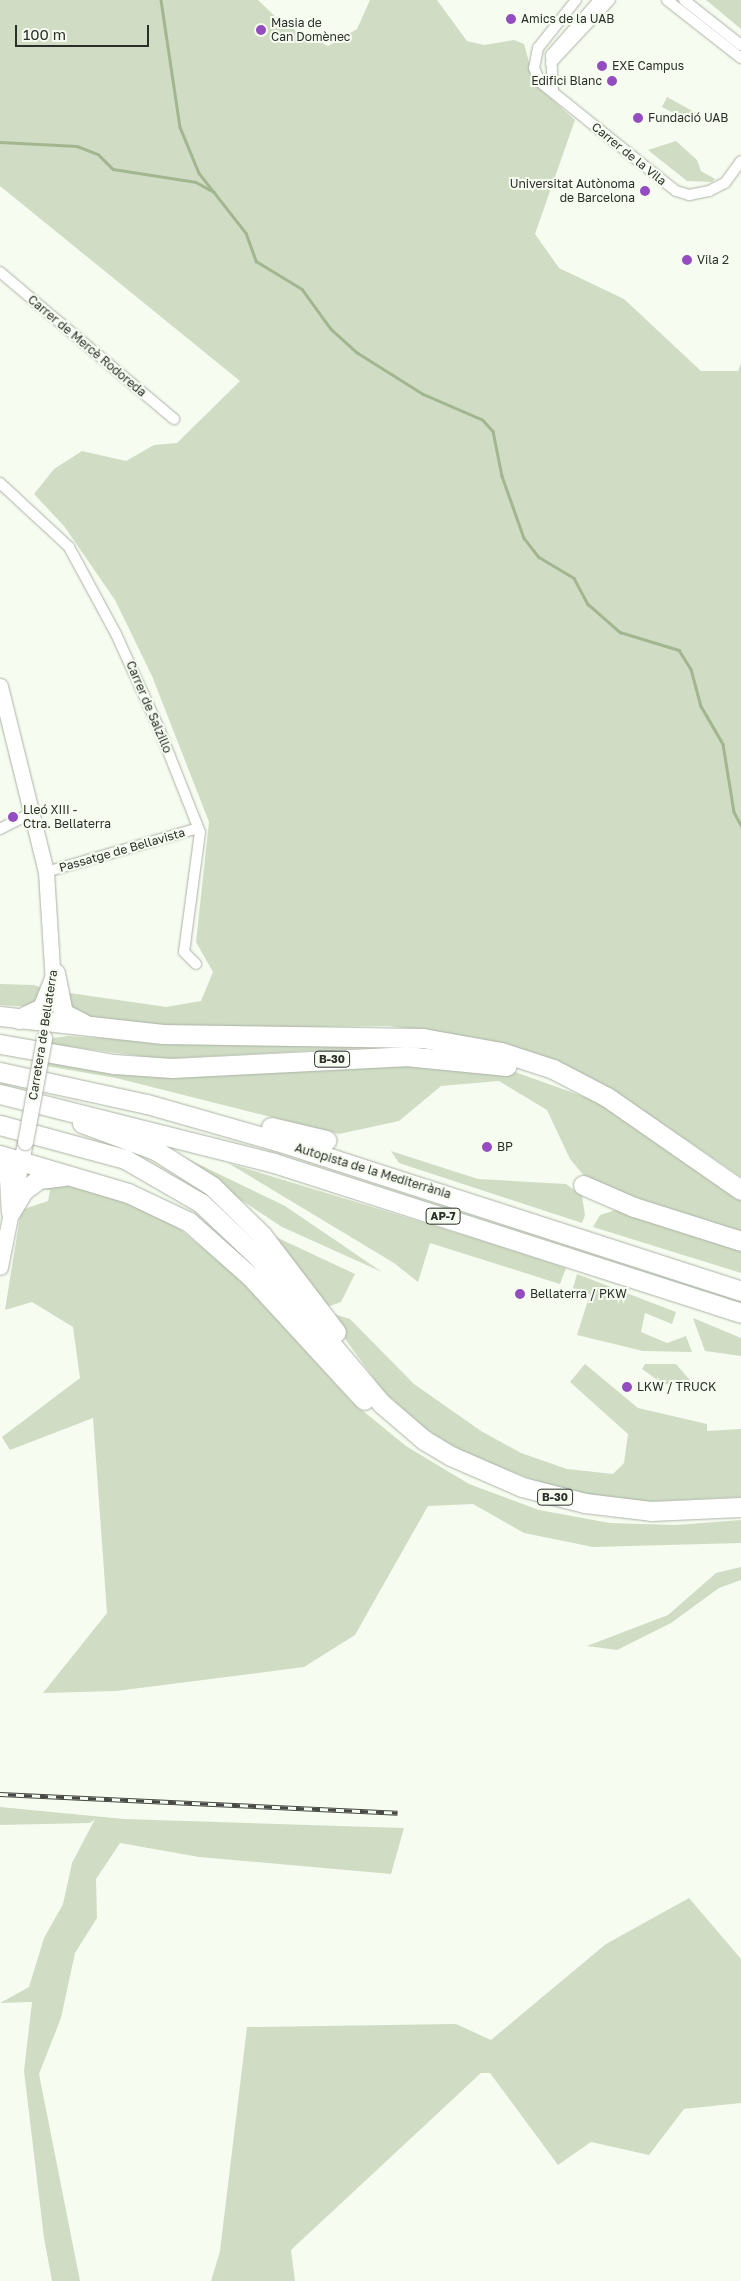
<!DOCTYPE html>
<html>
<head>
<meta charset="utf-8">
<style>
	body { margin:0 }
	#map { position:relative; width:741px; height:2281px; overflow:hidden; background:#f6fcf0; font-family:"Golos Text",sans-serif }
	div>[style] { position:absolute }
	.green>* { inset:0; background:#d0ddc4 }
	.stream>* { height:2.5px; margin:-1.25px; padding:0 1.25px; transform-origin:1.25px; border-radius:1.25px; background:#a2b690 }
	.roads { filter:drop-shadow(0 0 1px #acb2a6) drop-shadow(0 0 1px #acb2a6) }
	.street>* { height:10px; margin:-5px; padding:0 5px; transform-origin:5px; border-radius:5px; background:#fff }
	.secondary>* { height:15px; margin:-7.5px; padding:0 7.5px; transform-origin:7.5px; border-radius:7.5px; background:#fff }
	.highway>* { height:19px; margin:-9.5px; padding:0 9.5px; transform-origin:9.5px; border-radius:9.5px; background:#fff }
	.rail>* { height:4.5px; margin-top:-2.25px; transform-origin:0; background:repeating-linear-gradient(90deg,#f6fcf0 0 8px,#474944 0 16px); box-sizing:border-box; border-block:1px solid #474944 }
	.bridges { filter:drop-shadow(0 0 1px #acb2a6) drop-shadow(0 0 1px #acb2a6) }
	.secondary-bridge>* { height:15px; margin:-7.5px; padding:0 7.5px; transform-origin:7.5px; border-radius:7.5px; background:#fff }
	.dots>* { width:14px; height:14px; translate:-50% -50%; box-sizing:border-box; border:2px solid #f6fcf0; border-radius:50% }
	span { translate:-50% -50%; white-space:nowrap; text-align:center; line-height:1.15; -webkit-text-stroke:4px #f6fcf0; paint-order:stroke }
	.shield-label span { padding:1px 4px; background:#f6fcf0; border:1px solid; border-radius:4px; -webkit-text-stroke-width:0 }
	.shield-label { font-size:11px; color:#2c2e2a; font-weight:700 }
	.poi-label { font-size:12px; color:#2c2e2a }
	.left { translate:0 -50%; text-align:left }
	.right { translate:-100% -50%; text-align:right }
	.street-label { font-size:12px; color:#2c2e2a }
	.scale { position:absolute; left:15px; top:25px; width:134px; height:22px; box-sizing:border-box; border:2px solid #2c2e2a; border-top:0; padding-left:6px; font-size:15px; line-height:18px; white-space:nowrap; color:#2c2e2a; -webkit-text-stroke:4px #f6fcf0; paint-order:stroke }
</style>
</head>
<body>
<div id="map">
	<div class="green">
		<i style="clip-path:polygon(0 0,258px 0,283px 24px,328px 46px,357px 29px,370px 0,437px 0,467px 41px,484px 45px,514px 40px,524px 44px,535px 84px,575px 120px,535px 234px,559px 268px,624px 299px,701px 371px,738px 371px,741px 363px,741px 1177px,629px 1101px,542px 1056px,492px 1041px,389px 1026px,218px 1028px,116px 1022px,75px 1014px,63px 992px,166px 1007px,201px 1001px,213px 972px,196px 942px,209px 822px,152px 676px,115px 600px,64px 526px,34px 494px,54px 469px,82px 451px,126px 461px,154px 445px,177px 443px,240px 381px,0 186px)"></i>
		<i style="clip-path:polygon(706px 0,741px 0,741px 29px)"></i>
		<i style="clip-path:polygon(667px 97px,698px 114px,693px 123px,662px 107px)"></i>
		<i style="clip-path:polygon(676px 141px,697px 160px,701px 171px,715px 179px,712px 182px,687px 181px,648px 150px)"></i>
		<i style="clip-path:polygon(0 984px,33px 985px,44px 988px,32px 1007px,0 1005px)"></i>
		<i style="clip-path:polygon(68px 1036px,147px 1041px,397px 1046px,161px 1059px,50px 1044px,53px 1038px)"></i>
		<i style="clip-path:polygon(48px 1060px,189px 1076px,373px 1063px,515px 1072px,599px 1102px,741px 1195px,741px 1234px,646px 1205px,586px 1178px,570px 1159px,547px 1110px,499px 1081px,441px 1086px,399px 1121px,339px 1134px,116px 1078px,46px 1066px)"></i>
		<i style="clip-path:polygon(155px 1143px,285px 1206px,382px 1272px,282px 1227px)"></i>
		<i style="clip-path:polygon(391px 1151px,478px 1179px,566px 1184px,582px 1196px,585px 1215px,582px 1223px,399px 1163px)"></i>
		<i style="clip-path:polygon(228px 1163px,477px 1239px,566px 1268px,560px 1284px,430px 1243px,418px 1282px,394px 1263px)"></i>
		<i style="clip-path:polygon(70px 1183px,121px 1199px,175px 1225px,239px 1278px,352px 1402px,406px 1446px,469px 1484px,539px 1510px,610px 1523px,675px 1525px,741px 1520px,741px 1543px,593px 1547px,524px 1533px,473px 1504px,428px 1506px,355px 1635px,304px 1667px,116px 1691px,43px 1693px,107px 1613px,93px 1418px,10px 1450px,2px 1437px,80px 1378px,73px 1327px,32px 1302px,5px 1310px,21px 1210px,48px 1201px,50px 1190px,35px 1189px)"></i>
		<i style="clip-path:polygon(619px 1209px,741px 1245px,741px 1273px,593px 1227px,600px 1215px)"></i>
		<i style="clip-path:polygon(276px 1237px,355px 1274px,341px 1302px,327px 1307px,331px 1313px,350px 1319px,414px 1384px,481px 1431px,521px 1453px,567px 1469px,613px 1474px,624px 1463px,628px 1434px,570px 1382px,585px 1364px,638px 1408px,707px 1424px,707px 1431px,741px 1429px,741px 1497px,637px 1502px,597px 1497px,555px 1488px,465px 1454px,424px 1428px,383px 1391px,273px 1240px)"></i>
		<i style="clip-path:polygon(577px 1274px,676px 1312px,672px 1324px,645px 1313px,641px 1332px,667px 1343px,686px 1336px,692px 1352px,643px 1351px,577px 1335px,590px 1294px,573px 1288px)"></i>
		<i style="clip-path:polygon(693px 1318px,741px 1338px,741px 1356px,705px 1351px)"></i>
		<i style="clip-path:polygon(645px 1364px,676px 1364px,695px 1386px,663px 1384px,642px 1369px)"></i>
		<i style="clip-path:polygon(741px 1567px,741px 1580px,719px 1588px,671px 1623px,617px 1650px,587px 1646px,668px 1615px,716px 1573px)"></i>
		<i style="clip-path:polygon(0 1807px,124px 1819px,404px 1828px,391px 1874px,199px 1857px,120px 1843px,96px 1879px,97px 1918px,75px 1953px,61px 2018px,39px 2074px,80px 2281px,52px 2281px,44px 2238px,24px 2071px,32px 2002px,0 2003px,29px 1987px,44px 1938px,63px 1904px,72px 1863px,95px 1819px,90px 1823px,0 1825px)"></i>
		<i style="clip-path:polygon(689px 1898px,741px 1959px,741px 2103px,684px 2109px,649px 2155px,591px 2142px,558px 2165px,490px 2073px,481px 2073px,291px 2250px,295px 2281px,211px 2281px,220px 2251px,247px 2027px,456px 2024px,491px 2040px,606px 1944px)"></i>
	</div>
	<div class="stream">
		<i style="left:161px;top:0;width:128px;rotate:81.5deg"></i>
		<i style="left:180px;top:127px;width:50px;rotate:67.6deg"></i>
		<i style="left:199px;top:173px;width:76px;rotate:51.9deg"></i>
		<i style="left:246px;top:233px;width:30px;rotate:70deg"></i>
		<i style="left:256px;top:261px;width:54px;rotate:31.3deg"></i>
		<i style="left:302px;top:289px;width:49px;rotate:54.1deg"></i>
		<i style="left:331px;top:329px;width:36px;rotate:42deg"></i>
		<i style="left:358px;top:353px;width:77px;rotate:32.2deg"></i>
		<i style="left:423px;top:394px;width:65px;rotate:23.4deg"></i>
		<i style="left:483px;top:420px;width:15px;rotate:48deg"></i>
		<i style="left:493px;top:431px;width:46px;rotate:78.7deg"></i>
		<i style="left:502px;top:476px;width:66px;rotate:70.5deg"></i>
		<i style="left:524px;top:538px;width:24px;rotate:52deg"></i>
		<i style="left:539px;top:557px;width:41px;rotate:31deg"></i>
		<i style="left:574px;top:578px;width:30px;rotate:62deg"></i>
		<i style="left:588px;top:604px;width:43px;rotate:41.2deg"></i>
		<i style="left:620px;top:632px;width:62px;rotate:17deg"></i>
		<i style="left:679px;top:650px;width:22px;rotate:58deg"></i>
		<i style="left:691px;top:669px;width:38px;rotate:75deg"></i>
		<i style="left:701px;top:706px;width:44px;rotate:59.9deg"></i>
		<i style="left:723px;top:744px;width:69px;rotate:80.8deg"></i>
		<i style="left:734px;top:812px;width:15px;rotate:62deg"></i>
		<i style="left:0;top:142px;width:77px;rotate:3deg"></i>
		<i style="left:77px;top:146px;width:22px;rotate:21deg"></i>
		<i style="left:98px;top:154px;width:21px;rotate:45deg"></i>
		<i style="left:113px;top:169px;width:84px;rotate:8.9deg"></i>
		<i style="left:196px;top:182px;width:21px;rotate:29deg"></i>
	</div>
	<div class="roads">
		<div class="street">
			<i style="left:576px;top:0;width:61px;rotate:128.4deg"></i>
			<i style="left:538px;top:48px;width:20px;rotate:101deg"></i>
			<i style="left:534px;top:68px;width:15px;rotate:67deg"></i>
			<i style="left:540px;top:82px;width:174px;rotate:38.7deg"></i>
			<i style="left:676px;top:191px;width:14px;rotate:17deg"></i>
			<i style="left:689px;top:195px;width:20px;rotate:-11deg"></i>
			<i style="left:709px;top:191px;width:18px;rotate:-27deg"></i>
			<i style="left:725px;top:183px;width:27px;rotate:-54deg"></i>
			<i style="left:667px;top:0;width:94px;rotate:38.1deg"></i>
			<i style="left:684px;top:0;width:73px;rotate:38.3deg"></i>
			<i style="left:551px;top:63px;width:86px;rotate:-46.9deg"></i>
			<i style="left:553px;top:91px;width:36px;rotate:-93deg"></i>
			<i style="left:551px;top:55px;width:73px;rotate:-48.9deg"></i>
			<i style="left:0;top:272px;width:228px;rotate:40.2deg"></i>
			<i style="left:0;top:483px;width:94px;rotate:42.8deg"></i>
			<i style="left:69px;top:547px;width:99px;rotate:61.6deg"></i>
			<i style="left:116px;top:634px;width:101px;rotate:65.5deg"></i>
			<i style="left:158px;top:726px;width:114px;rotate:68.4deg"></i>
			<i style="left:200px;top:832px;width:121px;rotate:97.6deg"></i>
			<i style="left:184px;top:952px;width:17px;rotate:45deg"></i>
			<i style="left:0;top:829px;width:38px;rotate:-27deg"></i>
			<i style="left:46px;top:872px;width:158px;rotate:-16.1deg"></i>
		</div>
		<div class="secondary">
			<i style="left:0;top:686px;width:192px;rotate:76.1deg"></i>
			<i style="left:46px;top:872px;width:111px;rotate:86.4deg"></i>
			<i style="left:0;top:1267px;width:127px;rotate:-78.7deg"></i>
		</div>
		<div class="highway">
			<i style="left:55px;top:973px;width:41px;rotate:78.7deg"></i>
			<i style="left:63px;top:1013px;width:22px;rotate:27deg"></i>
			<i style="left:0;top:1016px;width:164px;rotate:6.3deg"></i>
			<i style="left:163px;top:1034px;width:260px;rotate:0.9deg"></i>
			<i style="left:423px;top:1038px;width:79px;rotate:10.2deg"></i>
			<i style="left:501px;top:1052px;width:55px;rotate:18.1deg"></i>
			<i style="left:553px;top:1069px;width:61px;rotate:27.4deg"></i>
			<i style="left:607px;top:1097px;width:163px;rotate:34.8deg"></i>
			<i style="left:19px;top:1019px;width:25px;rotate:-26deg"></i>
			<i style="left:42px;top:1008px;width:31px;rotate:-68deg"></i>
			<i style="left:0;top:1044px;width:116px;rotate:10deg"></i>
			<i style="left:114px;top:1064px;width:58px;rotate:3.9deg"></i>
			<i style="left:172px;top:1068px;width:233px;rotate:-2.9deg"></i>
			<i style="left:405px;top:1056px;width:102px;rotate:5.6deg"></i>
			<i style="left:0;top:1072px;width:150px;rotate:12.3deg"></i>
			<i style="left:147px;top:1104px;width:135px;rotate:15.9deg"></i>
			<i style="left:277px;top:1141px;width:488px;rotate:17.9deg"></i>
			<i style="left:0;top:1094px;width:283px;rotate:14.1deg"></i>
			<i style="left:274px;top:1163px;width:490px;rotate:17.8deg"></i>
			<i style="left:82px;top:1123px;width:78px;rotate:20.3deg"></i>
			<i style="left:155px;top:1150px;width:67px;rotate:32.3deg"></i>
			<i style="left:212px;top:1186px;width:70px;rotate:44.4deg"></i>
			<i style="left:262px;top:1235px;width:122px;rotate:52.7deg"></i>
			<i style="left:0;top:1125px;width:130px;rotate:15.2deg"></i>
			<i style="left:125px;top:1159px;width:88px;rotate:30.1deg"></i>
			<i style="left:201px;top:1203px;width:79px;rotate:43.5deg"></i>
			<i style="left:258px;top:1257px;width:192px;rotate:49.9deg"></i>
			<i style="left:382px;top:1404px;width:55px;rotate:40.6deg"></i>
			<i style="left:424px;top:1440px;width:31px;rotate:31deg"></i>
			<i style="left:451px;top:1456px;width:77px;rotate:23.6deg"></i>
			<i style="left:522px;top:1487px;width:65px;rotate:14.3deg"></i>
			<i style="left:585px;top:1503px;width:66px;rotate:6.9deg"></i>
			<i style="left:651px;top:1511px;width:90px;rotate:-2.5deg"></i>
			<i style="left:271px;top:1127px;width:57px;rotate:13.3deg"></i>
			<i style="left:0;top:1155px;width:134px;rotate:16.5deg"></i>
			<i style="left:128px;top:1193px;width:68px;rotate:25.4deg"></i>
			<i style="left:189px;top:1222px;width:83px;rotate:41.6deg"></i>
			<i style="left:251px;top:1277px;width:167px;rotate:47.4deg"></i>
			<i style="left:0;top:1165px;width:16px;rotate:55deg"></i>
			<i style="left:9px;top:1178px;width:33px;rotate:87deg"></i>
			<i style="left:583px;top:1185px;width:56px;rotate:23.3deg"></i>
			<i style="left:634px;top:1207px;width:112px;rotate:17.6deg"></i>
			<i style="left:11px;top:1211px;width:23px;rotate:-59deg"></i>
			<i style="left:23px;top:1191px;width:20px;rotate:-37deg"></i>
			<i style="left:39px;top:1179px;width:25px;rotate:-7deg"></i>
		</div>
	</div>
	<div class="rail">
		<i style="left:0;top:1794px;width:398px;rotate:2.7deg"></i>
	</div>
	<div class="bridges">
		<div class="secondary-bridge">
			<i style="left:25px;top:1142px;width:106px;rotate:-79.6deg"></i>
		</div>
	</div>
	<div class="dots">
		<i style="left:511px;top:19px;background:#944dc0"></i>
		<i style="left:261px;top:30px;background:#944dc0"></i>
		<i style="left:602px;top:66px;background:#944dc0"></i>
		<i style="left:612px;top:81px;background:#944dc0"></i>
		<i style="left:638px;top:118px;background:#944dc0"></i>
		<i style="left:645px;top:191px;background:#944dc0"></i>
		<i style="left:687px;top:260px;background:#944dc0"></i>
		<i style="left:13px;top:817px;background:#944dc0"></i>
		<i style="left:487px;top:1147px;background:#944dc0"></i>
		<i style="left:520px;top:1294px;background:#944dc0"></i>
		<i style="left:627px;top:1387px;background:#944dc0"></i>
	</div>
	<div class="shield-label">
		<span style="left:332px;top:1059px">B-30</span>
		<span style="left:443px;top:1216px">AP-7</span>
		<span style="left:555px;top:1497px">B-30</span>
	</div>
	<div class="poi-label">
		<span class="left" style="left:521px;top:19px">Amics de la UAB</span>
		<span class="left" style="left:271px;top:30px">Masia de<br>Can Domènec</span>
		<span class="left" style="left:612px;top:66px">EXE Campus</span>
		<span class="right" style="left:602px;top:81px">Edifici Blanc</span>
		<span class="left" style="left:648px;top:118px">Fundació UAB</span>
		<span class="right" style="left:635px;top:191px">Universitat Autònoma<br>de Barcelona</span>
		<span class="left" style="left:697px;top:260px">Vila 2</span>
		<span class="left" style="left:23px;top:817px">Lleó XIII -<br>Ctra. Bellaterra</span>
		<span class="left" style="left:497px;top:1147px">BP</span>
		<span class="left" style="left:530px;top:1294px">Bellaterra / PKW</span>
		<span class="left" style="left:637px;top:1387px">LKW / TRUCK</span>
	</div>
	<div class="street-label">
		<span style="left:629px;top:154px;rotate:39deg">Carrer de la Vila</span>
		<span style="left:87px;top:346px;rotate:40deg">Carrer de Mercè Rodoreda</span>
		<span style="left:149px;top:707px;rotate:67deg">Carrer de Salzillo</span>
		<span style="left:122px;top:850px;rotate:-16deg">Passatge de Bellavista</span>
		<span style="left:43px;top:1035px;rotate:-81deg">Carretera de Bellaterra</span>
		<span style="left:373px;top:1171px;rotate:17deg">Autopista de la Mediterrània</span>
	</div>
	<div class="scale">100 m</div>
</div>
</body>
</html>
